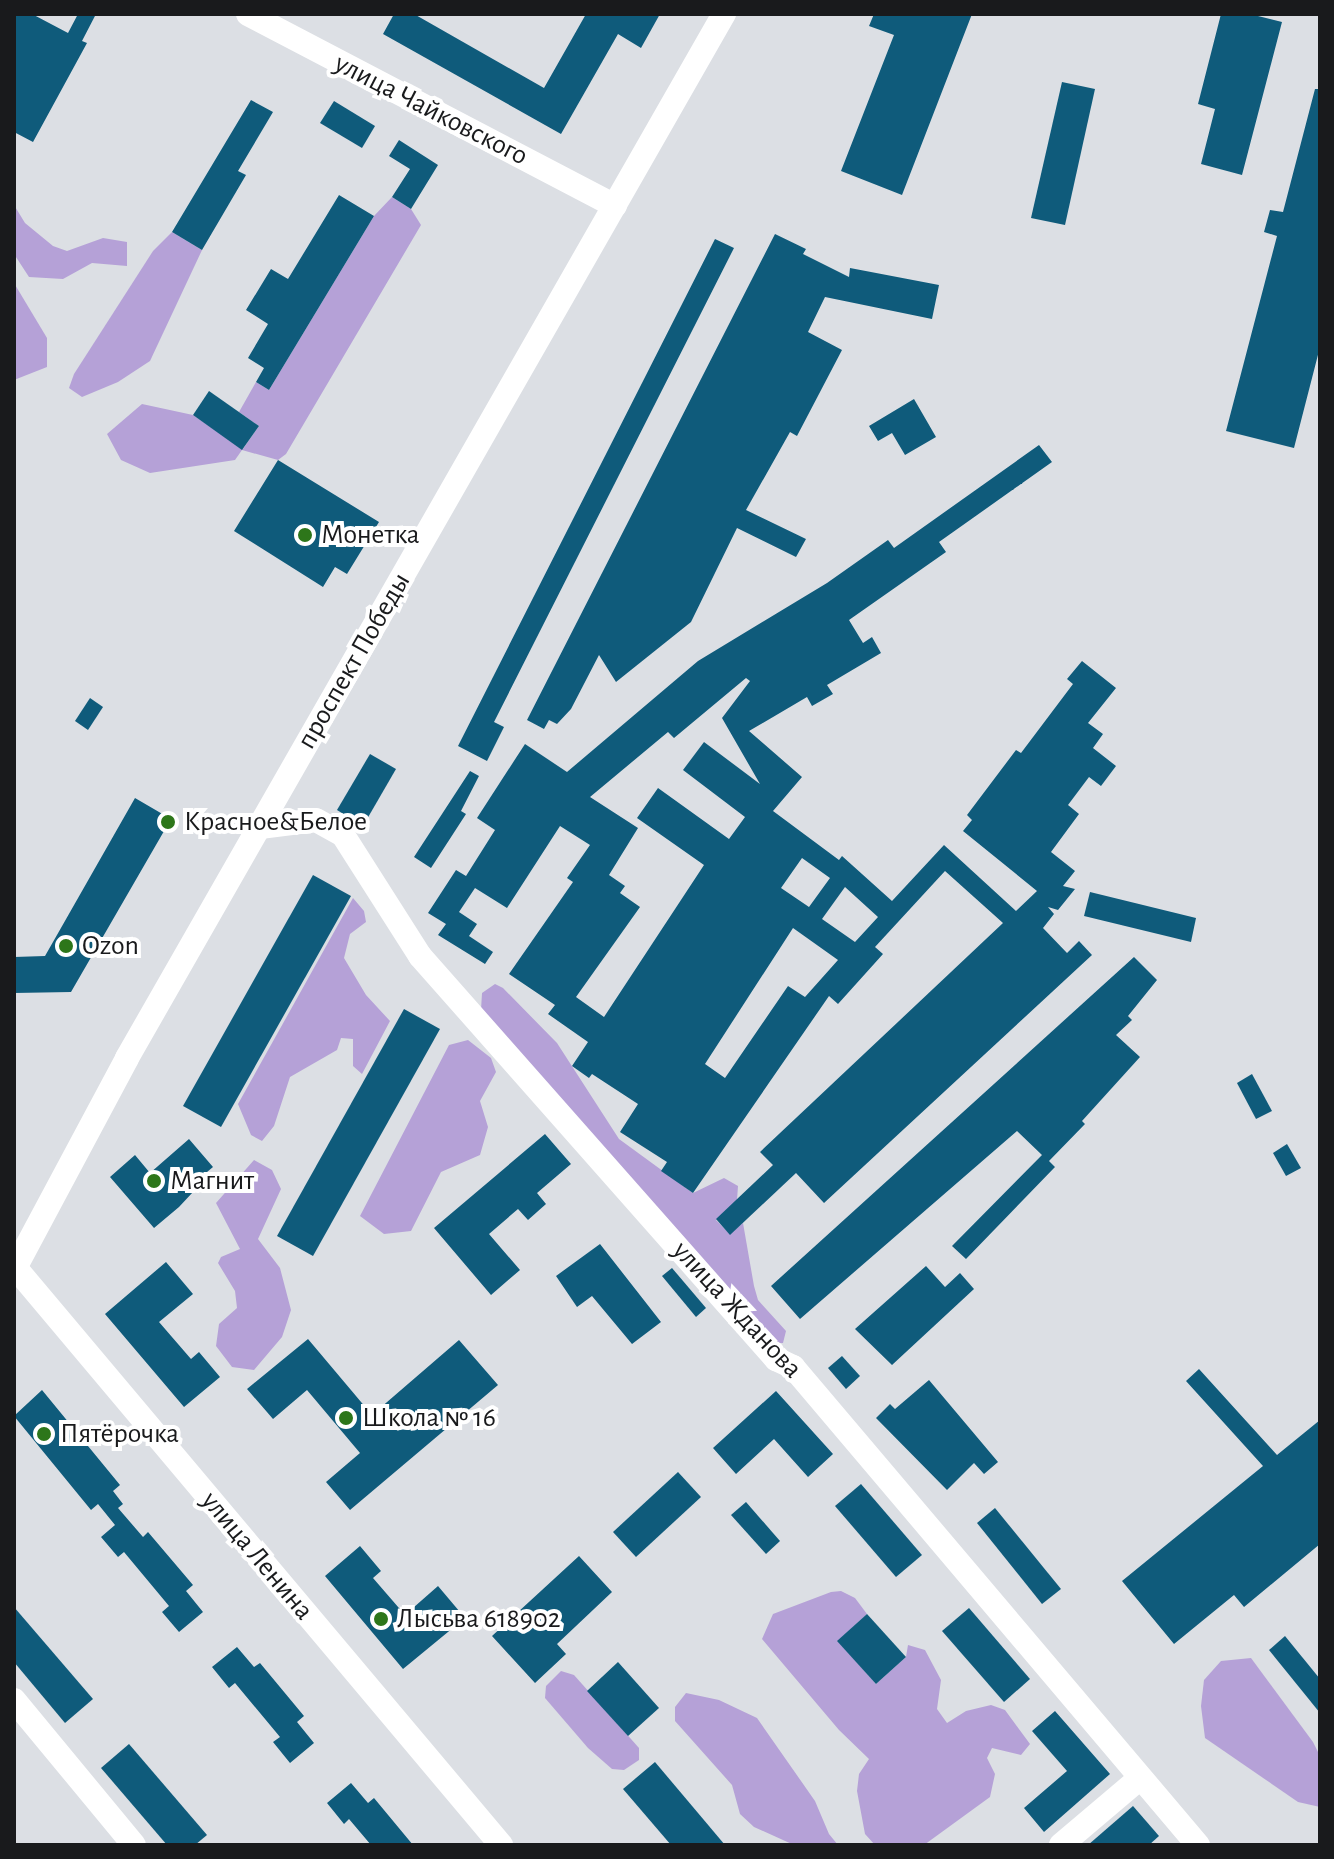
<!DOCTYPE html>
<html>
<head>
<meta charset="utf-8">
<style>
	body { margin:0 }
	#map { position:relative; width:1334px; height:1859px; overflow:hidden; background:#dcdfe4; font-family:"Alegreya Sans",sans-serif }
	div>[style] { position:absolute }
	.green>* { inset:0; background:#b5a1d7 }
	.building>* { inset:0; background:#0f5b7b }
	.minor>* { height:24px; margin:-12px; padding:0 12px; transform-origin:12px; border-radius:12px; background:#fff }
	.dots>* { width:22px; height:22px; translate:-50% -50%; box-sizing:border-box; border:4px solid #fff; border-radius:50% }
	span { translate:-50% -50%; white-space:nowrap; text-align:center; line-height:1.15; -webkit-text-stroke:8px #fff; paint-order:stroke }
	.street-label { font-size:28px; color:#191a1c }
	.poi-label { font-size:28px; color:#191a1c }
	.left { translate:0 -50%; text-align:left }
	.frame { position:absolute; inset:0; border:16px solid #191a1c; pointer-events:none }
</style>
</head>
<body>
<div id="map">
	<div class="green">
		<i style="clip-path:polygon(392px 197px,411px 209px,421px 225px,286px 454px,278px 460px,242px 450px,235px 460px,150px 473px,121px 460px,107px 434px,142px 404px,193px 415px,243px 449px,259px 426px,239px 412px,256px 382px,269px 390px,374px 216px)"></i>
		<i style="clip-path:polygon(14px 205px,25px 223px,53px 246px,67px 251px,103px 238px,127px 242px,127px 266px,92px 263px,63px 279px,29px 277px,14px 254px)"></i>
		<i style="clip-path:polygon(172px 232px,202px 250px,150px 361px,118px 382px,82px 397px,69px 388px,74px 374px,153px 251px)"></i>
		<i style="clip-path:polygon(14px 283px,47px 338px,47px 367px,14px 380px)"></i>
		<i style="clip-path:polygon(353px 898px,364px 911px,366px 922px,350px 934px,344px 958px,366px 995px,390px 1021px,362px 1074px,353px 1066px,353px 1039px,341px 1038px,337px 1050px,290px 1077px,274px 1126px,262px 1141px,251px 1135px,238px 1104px)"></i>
		<i style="clip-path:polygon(495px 984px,503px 988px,557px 1043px,619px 1139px,693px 1193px,724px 1178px,738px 1186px,737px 1200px,716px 1220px,730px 1234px,743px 1223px,754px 1286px,758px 1300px,786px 1331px,783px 1343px,772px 1343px,481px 1010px,482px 993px)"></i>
		<i style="clip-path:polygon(468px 1040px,491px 1058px,496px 1072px,480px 1101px,488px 1127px,480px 1155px,441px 1172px,411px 1231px,384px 1234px,360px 1216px,449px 1045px)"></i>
		<i style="clip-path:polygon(254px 1160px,272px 1170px,281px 1189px,258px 1239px,280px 1268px,291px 1310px,282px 1337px,254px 1370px,232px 1367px,216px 1346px,219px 1324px,237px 1308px,235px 1291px,218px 1263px,221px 1257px,240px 1249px,216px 1203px)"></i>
		<i style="clip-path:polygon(841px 1591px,855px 1598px,867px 1614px,838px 1641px,876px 1684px,906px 1657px,908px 1645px,925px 1650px,941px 1680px,937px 1709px,947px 1723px,966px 1711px,991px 1705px,1005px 1710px,1030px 1744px,1021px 1755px,992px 1748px,987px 1758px,995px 1774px,990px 1797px,924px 1845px,875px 1845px,865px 1834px,857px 1791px,859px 1774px,869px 1759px,839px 1730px,762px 1639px,773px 1614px,831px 1592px)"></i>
		<i style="clip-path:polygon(1251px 1658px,1313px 1742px,1320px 1756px,1320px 1807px,1298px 1802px,1205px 1738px,1201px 1706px,1204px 1680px,1221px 1661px)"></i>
		<i style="clip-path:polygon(561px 1671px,574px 1675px,639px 1748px,639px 1760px,624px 1770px,612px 1769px,588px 1748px,545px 1698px,546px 1686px)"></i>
		<i style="clip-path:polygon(686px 1693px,719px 1700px,757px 1718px,815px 1801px,829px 1834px,838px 1845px,794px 1845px,754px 1827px,740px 1814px,732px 1785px,675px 1721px,675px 1707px)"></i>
	</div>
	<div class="building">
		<i style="clip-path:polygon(14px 14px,32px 14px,68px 33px,78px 14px,96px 14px,82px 41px,87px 43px,33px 142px,14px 132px)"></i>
		<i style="clip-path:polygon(394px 14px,414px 14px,544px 88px,586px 14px,660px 14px,641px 48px,618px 34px,561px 134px,383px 34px)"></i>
		<i style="clip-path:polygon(874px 14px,972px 14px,902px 195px,841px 171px,894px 35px,869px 26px)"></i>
		<i style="clip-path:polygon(1221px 14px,1250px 14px,1282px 22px,1242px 175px,1201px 164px,1215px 109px,1198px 104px)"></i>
		<i style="clip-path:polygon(1062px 82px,1095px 89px,1065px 225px,1031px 218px)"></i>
		<i style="clip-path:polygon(1315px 89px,1320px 89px,1320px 347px,1294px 448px,1226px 431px,1277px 236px,1264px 232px,1270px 210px,1283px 212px)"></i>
		<i style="clip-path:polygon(251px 100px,273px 112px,238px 171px,246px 175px,202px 250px,172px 232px)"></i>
		<i style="clip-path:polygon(334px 101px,375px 126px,362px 148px,320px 123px)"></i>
		<i style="clip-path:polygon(399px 140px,438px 165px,411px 209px,392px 197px,410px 169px,389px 156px)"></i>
		<i style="clip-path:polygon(339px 195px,374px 216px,269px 390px,256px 382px,264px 368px,248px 358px,268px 324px,246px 310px,271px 269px,288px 279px)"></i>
		<i style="clip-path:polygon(775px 234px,806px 249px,803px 254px,849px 277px,850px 268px,939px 285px,932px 319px,825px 297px,808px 332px,842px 350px,797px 436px,790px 432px,746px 510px,806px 539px,796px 557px,737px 528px,691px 622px,616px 682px,599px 655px,571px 709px,557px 724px,549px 720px,544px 729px,527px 720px)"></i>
		<i style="clip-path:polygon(715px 239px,734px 248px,494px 722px,504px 727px,487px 761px,458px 746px)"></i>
		<i style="clip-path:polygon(209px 391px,259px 426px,242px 450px,193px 415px)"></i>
		<i style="clip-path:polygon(914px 399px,936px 437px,905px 455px,892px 433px,878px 441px,869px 426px)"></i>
		<i style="clip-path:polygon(evenodd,1039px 445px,1052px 462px,939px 542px,946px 552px,849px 620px,863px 643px,872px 637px,881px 653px,827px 685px,833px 694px,812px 706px,807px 697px,749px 731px,802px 777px,773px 811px,839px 860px,842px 856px,892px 901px,944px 845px,1016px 911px,1037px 891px,963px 831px,972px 820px,967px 815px,1016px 750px,1021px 753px,1073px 684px,1067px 679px,1082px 661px,1116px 688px,1088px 723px,1103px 734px,1093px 748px,1116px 766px,1101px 786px,1089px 777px,1068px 805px,1079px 814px,1051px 852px,1075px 871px,1063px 886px,1075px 889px,1058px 910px,1048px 907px,1054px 914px,1043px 928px,1067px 953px,1079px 941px,1092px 955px,824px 1203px,796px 1173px,730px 1235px,716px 1219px,773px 1165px,760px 1152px,1003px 923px,945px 871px,875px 947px,883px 954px,838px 1004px,829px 996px,693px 1193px,661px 1171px,667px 1162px,620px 1132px,638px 1104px,592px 1074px,589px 1078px,572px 1066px,588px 1042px,548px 1014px,555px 1005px,509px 974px,573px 882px,567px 878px,590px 845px,560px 826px,507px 908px,475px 888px,459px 912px,477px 924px,469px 936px,493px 952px,485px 964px,438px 935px,446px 924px,428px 913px,456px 870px,466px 876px,495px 830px,477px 818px,525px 744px,567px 772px,698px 661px,827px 583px,888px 540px,894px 548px,1039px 445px,746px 678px,750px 681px,722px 718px,760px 784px,704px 742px,683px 770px,745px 817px,729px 839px,658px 788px,637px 818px,704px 865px,604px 1017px,576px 997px,640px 907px,620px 893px,625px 886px,609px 875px,638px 828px,590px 797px,668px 732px,674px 738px,746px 678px,1039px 445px,802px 858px,830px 878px,809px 907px,781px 888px,802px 858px,1039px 445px,845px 887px,878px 917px,855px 942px,822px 919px,845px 887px,1039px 445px,793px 928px,838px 960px,805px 997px,788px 986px,725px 1078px,705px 1064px,793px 928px)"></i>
		<i style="clip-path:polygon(278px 460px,379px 522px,347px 574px,335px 567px,323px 587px,234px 531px)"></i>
		<i style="clip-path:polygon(90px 698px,103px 707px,88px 730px,75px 721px)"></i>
		<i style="clip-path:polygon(370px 754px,396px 769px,363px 826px,337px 810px)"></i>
		<i style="clip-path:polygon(470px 771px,479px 776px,461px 811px,466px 814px,431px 868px,414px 857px)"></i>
		<i style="clip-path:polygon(135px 798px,171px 819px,71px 992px,14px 993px,14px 957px,45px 956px)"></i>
		<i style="clip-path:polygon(313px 875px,351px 896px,221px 1127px,183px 1106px)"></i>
		<i style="clip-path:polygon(1090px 892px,1196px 918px,1191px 942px,1084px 916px)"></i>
		<i style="clip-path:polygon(1134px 957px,1157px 980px,1128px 1016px,1132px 1020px,1116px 1035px,1140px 1057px,1082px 1121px,1085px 1124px,1049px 1161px,1055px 1167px,966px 1259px,952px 1246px,1042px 1155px,1017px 1131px,800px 1319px,771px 1286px)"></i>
		<i style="clip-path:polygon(404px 1009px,440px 1029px,313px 1256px,277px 1236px)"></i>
		<i style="clip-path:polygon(1252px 1074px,1272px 1111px,1256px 1119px,1237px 1083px)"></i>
		<i style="clip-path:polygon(545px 1134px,571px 1164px,537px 1193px,546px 1204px,528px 1220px,518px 1209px,489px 1234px,520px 1270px,491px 1295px,434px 1228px)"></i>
		<i style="clip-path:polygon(189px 1139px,213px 1167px,189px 1187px,193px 1192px,179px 1207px,154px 1228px,110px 1177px,135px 1155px,150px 1173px)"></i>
		<i style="clip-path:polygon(1287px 1144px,1301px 1168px,1286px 1176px,1273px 1153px)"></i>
		<i style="clip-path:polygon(600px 1244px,661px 1322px,632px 1344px,592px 1296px,577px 1307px,556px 1276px)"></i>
		<i style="clip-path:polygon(166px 1262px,193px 1294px,159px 1322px,191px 1359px,199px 1352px,220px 1377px,184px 1407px,105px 1314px)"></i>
		<i style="clip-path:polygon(926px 1266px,945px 1287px,960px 1273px,974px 1289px,892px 1365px,855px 1329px)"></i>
		<i style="clip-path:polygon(672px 1268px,706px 1308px,696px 1317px,662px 1276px)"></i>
		<i style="clip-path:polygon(308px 1339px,372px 1415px,459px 1340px,498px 1385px,350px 1510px,326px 1482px,360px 1453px,307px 1390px,273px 1419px,247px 1389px)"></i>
		<i style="clip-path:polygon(842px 1356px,860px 1376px,846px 1389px,828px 1368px)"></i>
		<i style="clip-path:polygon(1199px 1369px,1277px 1455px,1320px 1420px,1320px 1544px,1244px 1607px,1234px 1595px,1174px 1644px,1122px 1581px,1263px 1466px,1186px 1381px)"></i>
		<i style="clip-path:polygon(929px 1380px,998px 1462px,984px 1474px,974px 1463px,947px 1490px,876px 1418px,890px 1404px,895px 1409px)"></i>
		<i style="clip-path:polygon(42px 1390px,120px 1485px,113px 1491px,123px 1504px,118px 1508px,143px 1537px,148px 1532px,193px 1585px,186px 1591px,203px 1612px,179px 1632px,162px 1612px,169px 1606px,124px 1552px,118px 1557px,101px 1537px,115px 1525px,98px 1504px,91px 1510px,14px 1416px)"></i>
		<i style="clip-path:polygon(776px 1391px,833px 1454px,808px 1477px,774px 1439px,736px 1474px,713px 1448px)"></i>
		<i style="clip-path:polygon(678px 1472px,701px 1497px,636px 1557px,613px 1532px)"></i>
		<i style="clip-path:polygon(861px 1484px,922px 1555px,896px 1577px,835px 1506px)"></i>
		<i style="clip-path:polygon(746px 1502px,780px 1541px,766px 1554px,731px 1515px)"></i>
		<i style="clip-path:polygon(995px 1508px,1061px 1589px,1042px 1604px,977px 1523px)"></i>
		<i style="clip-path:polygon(360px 1546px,381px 1571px,373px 1578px,405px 1615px,438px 1586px,465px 1618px,403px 1669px,325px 1576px)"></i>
		<i style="clip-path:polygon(579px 1556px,612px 1592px,557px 1644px,566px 1654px,535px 1683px,492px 1636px)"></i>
		<i style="clip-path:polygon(14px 1607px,93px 1699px,65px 1723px,14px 1662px)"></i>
		<i style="clip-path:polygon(969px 1608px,1030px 1679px,1004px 1702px,942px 1631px)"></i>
		<i style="clip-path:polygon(867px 1614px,906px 1657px,876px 1684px,837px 1641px)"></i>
		<i style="clip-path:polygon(1285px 1636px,1320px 1679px,1320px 1713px,1269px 1650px)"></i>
		<i style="clip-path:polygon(237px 1647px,254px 1667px,260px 1663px,304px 1716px,297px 1722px,314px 1743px,290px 1763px,273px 1742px,280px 1737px,235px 1683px,229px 1688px,212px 1667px)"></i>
		<i style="clip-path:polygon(618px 1662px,659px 1708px,628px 1736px,587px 1691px)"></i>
		<i style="clip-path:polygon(1055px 1711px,1110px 1774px,1044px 1832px,1024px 1808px,1067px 1771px,1032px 1731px)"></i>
		<i style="clip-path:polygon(129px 1744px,207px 1835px,195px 1845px,167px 1845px,101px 1768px)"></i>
		<i style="clip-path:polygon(655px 1762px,725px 1845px,671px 1845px,623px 1789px)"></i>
		<i style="clip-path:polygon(351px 1783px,368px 1803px,374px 1798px,413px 1845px,371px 1845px,349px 1819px,344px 1824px,327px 1803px)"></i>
		<i style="clip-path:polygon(1133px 1806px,1159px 1836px,1149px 1845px,1088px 1845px)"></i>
	</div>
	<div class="minor">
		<i style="left:248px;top:14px;width:414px;rotate:27.6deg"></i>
		<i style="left:260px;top:827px;width:56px;rotate:-7.1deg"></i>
		<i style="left:316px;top:820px;width:31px;rotate:29deg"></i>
		<i style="left:343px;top:835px;width:143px;rotate:57.5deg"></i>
		<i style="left:420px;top:956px;width:538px;rotate:48.54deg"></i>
		<i style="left:776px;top:1359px;width:19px;rotate:25deg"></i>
		<i style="left:793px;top:1367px;width:627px;rotate:49.73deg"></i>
		<i style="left:14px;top:1266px;width:757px;rotate:49.93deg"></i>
		<i style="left:14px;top:1270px;width:240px;rotate:-61.9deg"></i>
		<i style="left:127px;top:1058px;width:1203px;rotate:-60.24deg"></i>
		<i style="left:14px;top:1700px;width:188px;rotate:50.4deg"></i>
		<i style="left:1061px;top:1845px;width:104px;rotate:-40.3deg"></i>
	</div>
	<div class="dots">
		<i style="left:305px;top:535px;background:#2d761a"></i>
		<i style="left:168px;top:822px;background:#2d761a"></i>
		<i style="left:66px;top:946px;background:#2d761a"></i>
		<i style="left:154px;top:1181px;background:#2d761a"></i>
		<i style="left:346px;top:1418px;background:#2d761a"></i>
		<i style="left:44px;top:1434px;background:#2d761a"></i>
		<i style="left:381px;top:1619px;background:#2d761a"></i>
	</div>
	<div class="street-label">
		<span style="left:431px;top:110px;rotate:27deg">улица Чайковского</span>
		<span style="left:354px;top:661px;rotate:-60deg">проспект Победы</span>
		<span style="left:737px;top:1310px;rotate:47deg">улица Жданова</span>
		<span style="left:257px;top:1556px;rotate:50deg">улица Ленина</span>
	</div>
	<div class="poi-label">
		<span class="left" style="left:321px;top:535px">Монетка</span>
		<span class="left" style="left:184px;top:822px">Красное&amp;Белое</span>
		<span class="left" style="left:82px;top:946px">Ozon</span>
		<span class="left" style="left:170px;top:1181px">Магнит</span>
		<span class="left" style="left:362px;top:1418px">Школа № 16</span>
		<span class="left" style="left:60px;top:1434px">Пятёрочка</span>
		<span class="left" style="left:397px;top:1619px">Лысьва 618902</span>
	</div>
	<div class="frame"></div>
</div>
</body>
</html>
